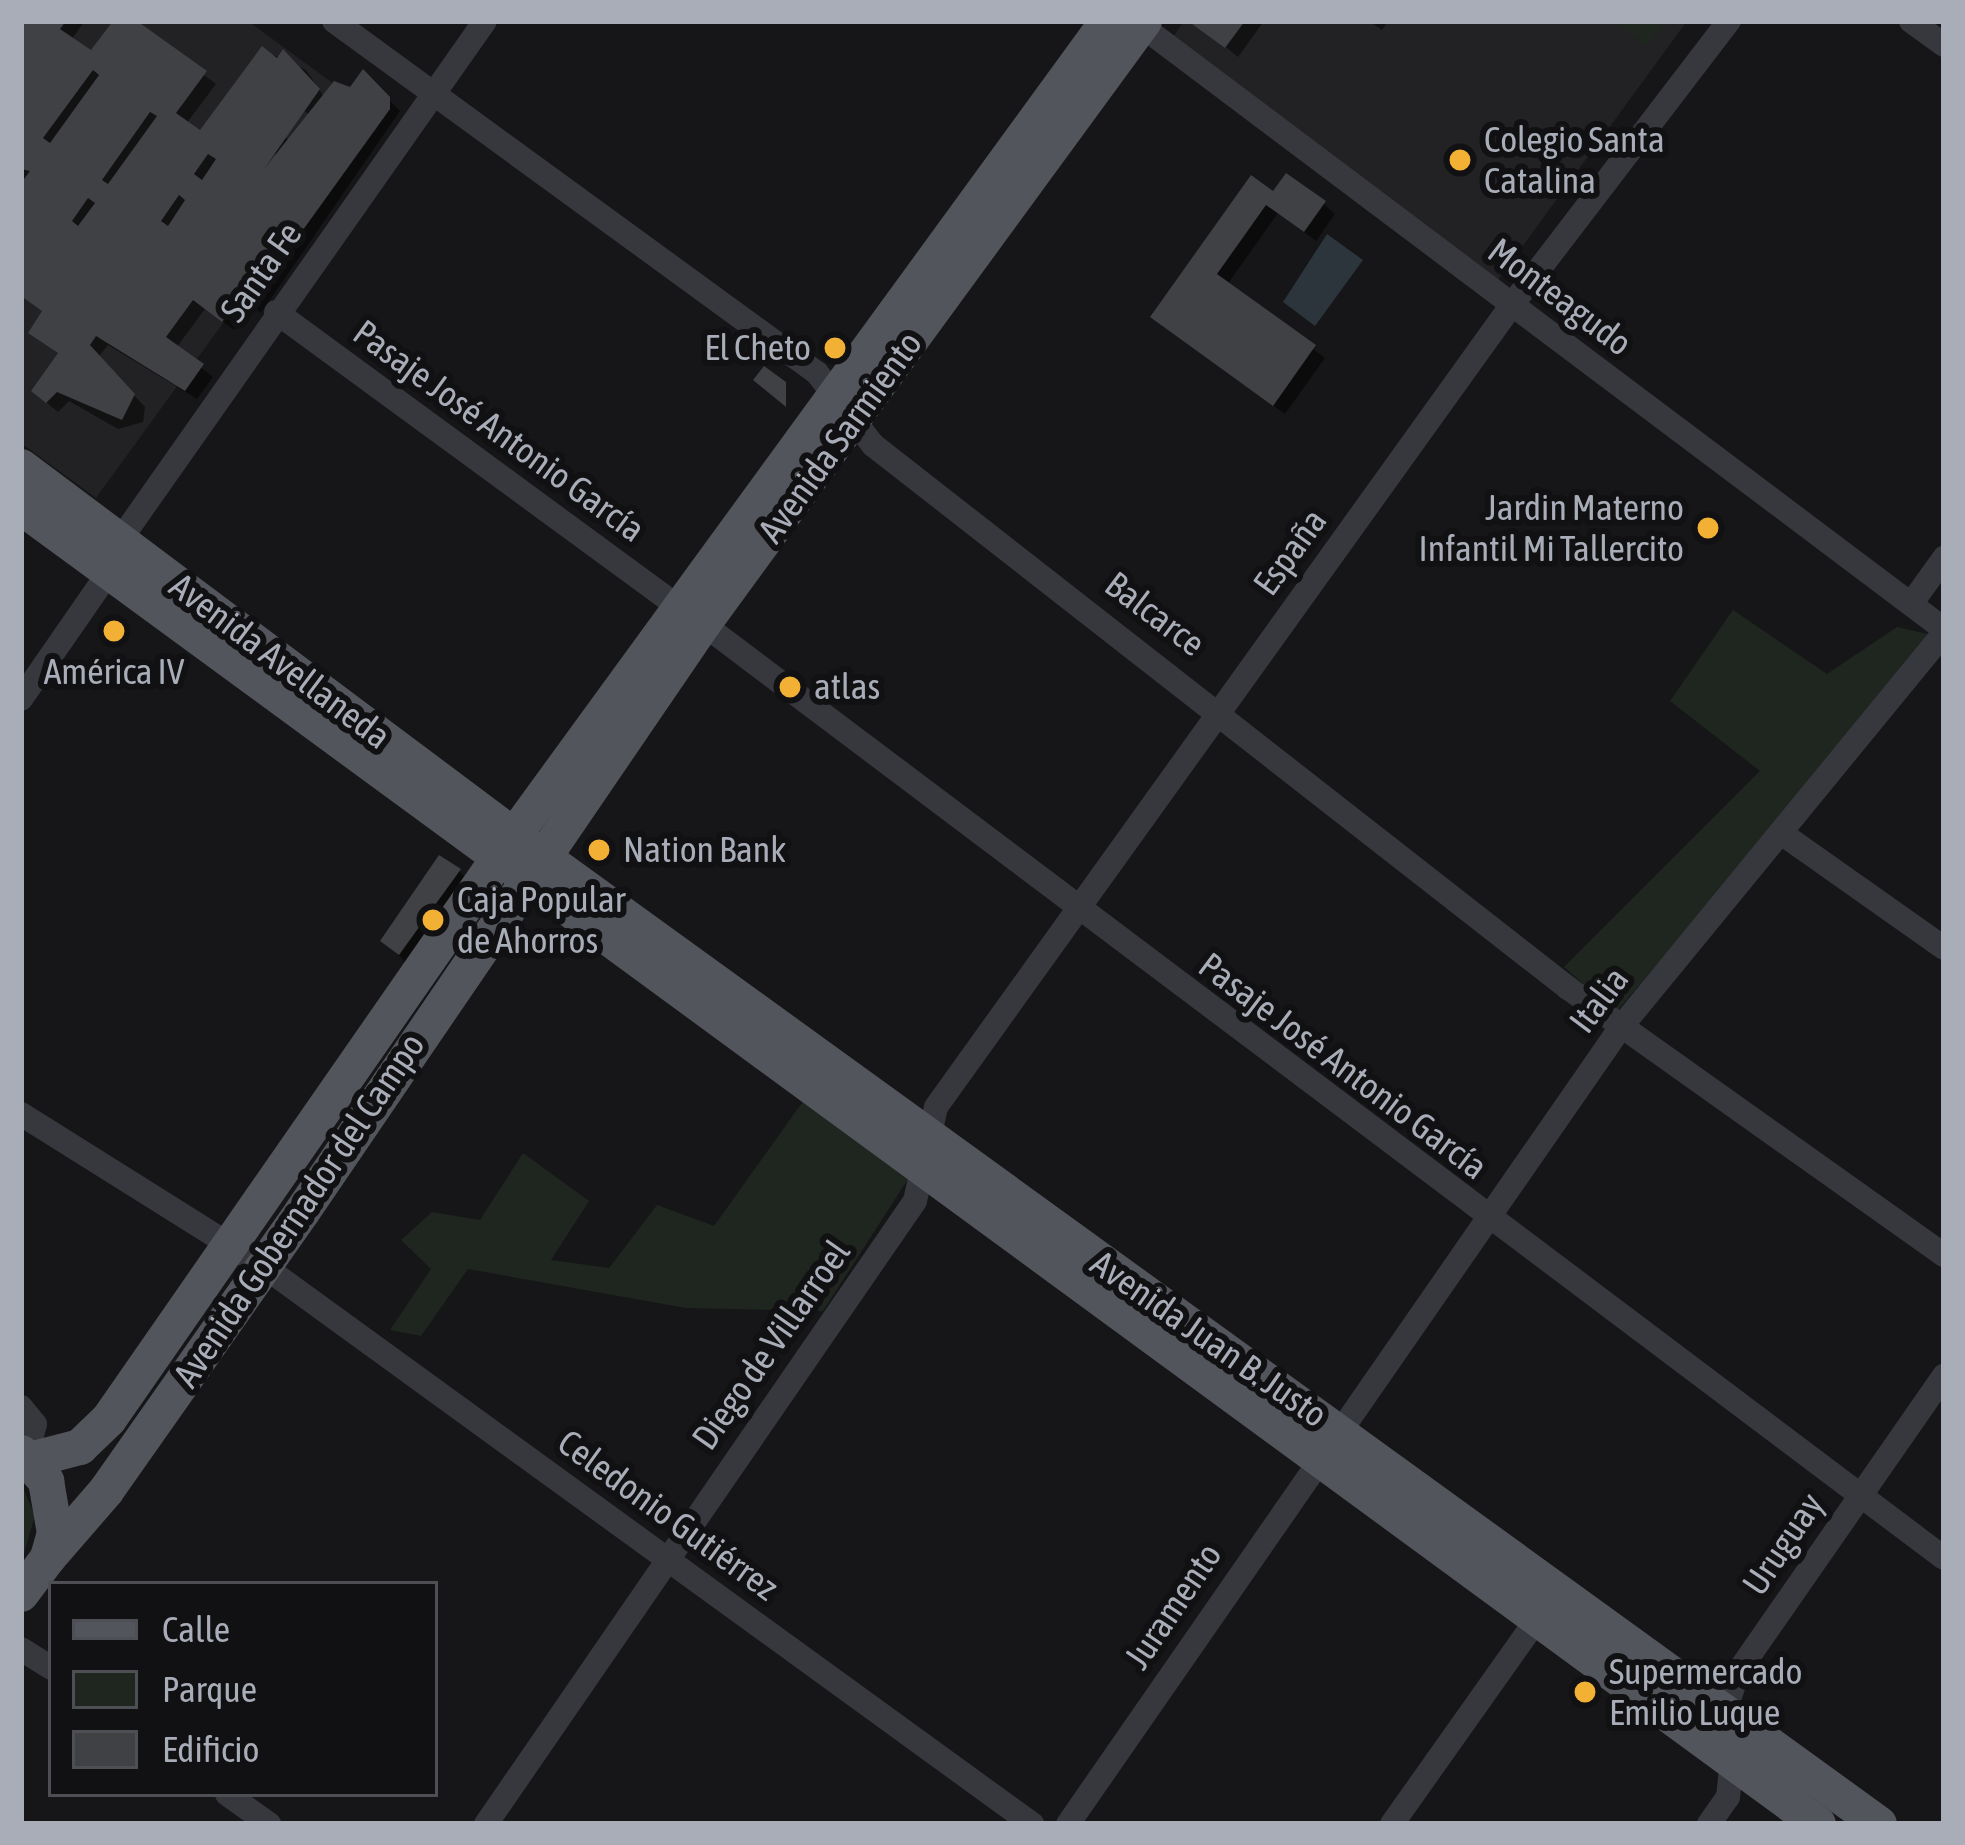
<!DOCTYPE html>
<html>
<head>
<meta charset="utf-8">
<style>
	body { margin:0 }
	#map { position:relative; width:1965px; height:1845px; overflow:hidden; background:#161618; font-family:"Asap Condensed",sans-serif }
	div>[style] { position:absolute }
	.built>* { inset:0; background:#222225 }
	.green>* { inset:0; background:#1e261f }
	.water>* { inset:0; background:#2c353c }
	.shadow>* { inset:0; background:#0007 }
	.building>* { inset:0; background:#404145 }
	.street>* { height:24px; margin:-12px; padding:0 12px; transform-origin:12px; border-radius:12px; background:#37383d }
	.primary>* { height:36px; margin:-18px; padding:0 18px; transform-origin:18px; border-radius:18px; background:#53555c }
	.dots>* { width:33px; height:33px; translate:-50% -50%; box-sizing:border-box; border:6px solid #111113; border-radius:50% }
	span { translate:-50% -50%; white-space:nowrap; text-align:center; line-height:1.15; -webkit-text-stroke:12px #111113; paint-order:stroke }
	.poi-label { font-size:36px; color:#a8adb8 }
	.left { translate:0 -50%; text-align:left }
	.right { translate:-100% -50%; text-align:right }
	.street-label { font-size:36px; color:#a8adb8 }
	.frame { position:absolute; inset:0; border:24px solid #a8adb8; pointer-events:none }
	.legend { position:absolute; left:48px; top:1581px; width:390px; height:216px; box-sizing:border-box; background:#111113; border:3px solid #4d4f55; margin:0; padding:15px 21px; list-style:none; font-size:36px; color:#a8adb8 }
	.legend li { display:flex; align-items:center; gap:24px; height:60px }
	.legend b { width:60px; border:3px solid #4d4f55 }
</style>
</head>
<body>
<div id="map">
	<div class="built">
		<i style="clip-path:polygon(21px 21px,248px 21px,375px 114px,96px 498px,21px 443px)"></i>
		<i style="clip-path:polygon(1184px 21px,1687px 21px,1498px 280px,1171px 40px)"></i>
	</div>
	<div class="green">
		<i style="clip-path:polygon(1613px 21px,1666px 21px,1647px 46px)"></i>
		<i style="clip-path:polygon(1733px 610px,1827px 674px,1897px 627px,1941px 637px,1616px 1012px,1564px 967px,1760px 771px,1670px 701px)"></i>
		<i style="clip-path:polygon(804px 1100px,910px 1176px,823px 1311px,686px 1308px,468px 1269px,421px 1336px,390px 1330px,431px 1269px,401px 1240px,432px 1212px,480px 1220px,523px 1153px,589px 1201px,551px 1260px,609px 1268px,657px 1205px,714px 1226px)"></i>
		<i style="clip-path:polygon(21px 1483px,35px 1516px,21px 1563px)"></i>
	</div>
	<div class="water">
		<i style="clip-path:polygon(1327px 234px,1363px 260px,1315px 326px,1283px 302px)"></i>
	</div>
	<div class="shadow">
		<i style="clip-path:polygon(evenodd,21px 21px,85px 21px,71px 40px,91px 55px,117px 21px,132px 21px,216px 84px,186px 124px,200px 134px,263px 50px,306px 70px,325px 98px,351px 91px,364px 74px,400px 111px,261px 313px,251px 306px,234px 330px,205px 309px,176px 348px,213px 377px,197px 399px,108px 345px,98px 357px,145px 407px,143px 422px,118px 429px,69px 401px,58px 412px,46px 402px,60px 355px,32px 332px,45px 313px,21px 295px,21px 21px,301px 109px,312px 116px,292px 142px,282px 135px,301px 109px,21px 21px,270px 150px,277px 155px,254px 181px,270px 150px)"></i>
		<i style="clip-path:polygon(1194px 21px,1264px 21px,1238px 57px)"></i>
		<i style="clip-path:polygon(1369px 21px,1388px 21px,1382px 30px)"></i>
		<i style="clip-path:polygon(1273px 195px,1324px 204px,1335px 214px,1316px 241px,1278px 213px,1227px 285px,1325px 358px,1285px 414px,1164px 327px)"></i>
		<i style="clip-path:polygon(459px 871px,484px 896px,409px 966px,384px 940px)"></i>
	</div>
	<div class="building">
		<i style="clip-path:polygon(evenodd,21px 21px,66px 21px,60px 29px,91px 50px,113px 21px,137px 21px,207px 71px,176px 113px,200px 130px,262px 46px,277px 58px,283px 49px,320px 89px,264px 169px,334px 81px,350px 87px,363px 69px,390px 97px,390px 109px,249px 305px,239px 298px,222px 322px,193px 300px,166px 337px,204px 364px,185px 391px,96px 336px,90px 345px,135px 394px,122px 420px,57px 392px,46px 403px,31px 391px,58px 353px,28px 333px,42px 311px,21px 296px,21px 183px,30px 171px,21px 169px,21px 21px,93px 70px,99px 75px,50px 143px,43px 138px,93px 70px,21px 21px,150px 112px,157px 116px,108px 184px,102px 180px,150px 112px,21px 21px,208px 154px,216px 159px,202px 180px,194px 174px,208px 154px,21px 21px,179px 195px,185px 200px,168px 226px,161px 221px,179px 195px,21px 21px,88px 198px,95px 203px,78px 226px,72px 221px,88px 198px)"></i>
		<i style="clip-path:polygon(1188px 21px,1245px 21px,1225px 48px)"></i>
		<i style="clip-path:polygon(1286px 173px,1326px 201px,1304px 232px,1266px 205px,1217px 274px,1316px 345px,1273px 406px,1150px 317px,1251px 175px,1273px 191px)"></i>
		<i style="clip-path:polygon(764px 366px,786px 382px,786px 407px,753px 380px)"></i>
		<i style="clip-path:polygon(439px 855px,461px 869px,399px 955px,380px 941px)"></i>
	</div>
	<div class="street">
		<i style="left:334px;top:21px;width:598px;rotate:36.08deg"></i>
		<i style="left:817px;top:373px;width:91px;rotate:52.1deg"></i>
		<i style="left:873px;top:445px;width:882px;rotate:38deg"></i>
		<i style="left:1568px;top:988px;width:461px;rotate:35.4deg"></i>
		<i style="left:1135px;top:21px;width:1012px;rotate:36.93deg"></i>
		<i style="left:1911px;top:21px;width:41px;rotate:36deg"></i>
		<i style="left:276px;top:312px;width:501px;rotate:36.23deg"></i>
		<i style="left:1911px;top:604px;width:57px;rotate:-54.3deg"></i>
		<i style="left:703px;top:624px;width:1553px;rotate:36.97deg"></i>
		<i style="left:21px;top:699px;width:155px;rotate:-55.3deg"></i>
		<i style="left:109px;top:572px;width:34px;rotate:-71deg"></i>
		<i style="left:120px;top:540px;width:634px;rotate:-54.88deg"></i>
		<i style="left:1781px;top:833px;width:199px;rotate:35.2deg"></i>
		<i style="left:21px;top:1114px;width:284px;rotate:32.1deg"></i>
		<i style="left:262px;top:1265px;width:952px;rotate:35.98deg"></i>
		<i style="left:21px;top:1407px;width:22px;rotate:51deg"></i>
		<i style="left:35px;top:1424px;width:34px;rotate:105deg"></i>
		<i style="left:21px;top:1649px;width:36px;rotate:32deg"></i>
		<i style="left:1723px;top:1718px;width:48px;rotate:-71.9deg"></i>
		<i style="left:1738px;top:1672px;width:361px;rotate:-55.2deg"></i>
		<i style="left:227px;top:1794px;width:52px;rotate:35.5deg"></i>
		<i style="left:486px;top:1824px;width:756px;rotate:-55.45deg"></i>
		<i style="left:915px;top:1201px;width:96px;rotate:-77.4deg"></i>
		<i style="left:936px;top:1107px;width:986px;rotate:-54.33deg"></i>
		<i style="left:1511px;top:306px;width:359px;rotate:-52.6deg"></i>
		<i style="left:1068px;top:1824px;width:970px;rotate:-55.25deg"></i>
		<i style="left:1621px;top:1027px;width:509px;rotate:-50.66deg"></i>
		<i style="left:1392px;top:1824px;width:252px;rotate:-54.7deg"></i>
		<i style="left:1709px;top:1824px;width:33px;rotate:-55deg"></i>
		<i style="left:1728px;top:1797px;width:45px;rotate:-83.7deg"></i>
	</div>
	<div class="primary">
		<i style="left:21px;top:467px;width:616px;rotate:36.81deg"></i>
		<i style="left:514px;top:836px;width:1685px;rotate:35.9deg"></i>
		<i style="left:21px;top:507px;width:2228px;rotate:36.24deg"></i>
		<i style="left:21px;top:1453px;width:38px;rotate:48deg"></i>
		<i style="left:46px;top:1481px;width:53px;rotate:80.2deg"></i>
		<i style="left:55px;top:1533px;width:26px;rotate:106deg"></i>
		<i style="left:48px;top:1558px;width:45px;rotate:126.9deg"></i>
		<i style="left:30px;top:1460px;width:52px;rotate:-14.6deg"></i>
		<i style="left:80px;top:1447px;width:40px;rotate:-44deg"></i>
		<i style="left:109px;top:1419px;width:710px;rotate:-55.21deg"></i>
		<i style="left:514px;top:836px;width:1008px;rotate:-53.91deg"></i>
		<i style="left:48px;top:1558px;width:89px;rotate:-49.1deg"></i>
		<i style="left:106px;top:1491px;width:341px;rotate:-54.9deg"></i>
		<i style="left:302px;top:1212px;width:712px;rotate:-55.71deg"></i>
		<i style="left:703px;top:624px;width:747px;rotate:-53.82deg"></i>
	</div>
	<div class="dots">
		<i style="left:1460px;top:160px;background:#f2b134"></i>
		<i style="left:835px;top:348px;background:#f2b134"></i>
		<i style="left:1708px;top:528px;background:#f2b134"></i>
		<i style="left:114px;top:631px;background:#f2b134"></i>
		<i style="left:790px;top:687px;background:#f2b134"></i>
		<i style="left:599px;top:850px;background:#f2b134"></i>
		<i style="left:433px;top:920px;background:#f2b134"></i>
		<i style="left:1585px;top:1692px;background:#f2b134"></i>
	</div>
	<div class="poi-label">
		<span class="left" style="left:1484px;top:160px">Colegio Santa<br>Catalina</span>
		<span class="right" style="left:811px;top:348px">El Cheto</span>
		<span class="right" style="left:1684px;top:528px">Jardin Materno<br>Infantil Mi Tallercito</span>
		<span style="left:114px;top:672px">América IV</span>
		<span class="left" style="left:814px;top:687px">atlas</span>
		<span class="left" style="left:623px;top:850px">Nation Bank</span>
		<span class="left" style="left:457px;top:920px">Caja Popular<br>de Ahorros</span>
		<span class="left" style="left:1609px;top:1692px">Supermercado<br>Emilio Luque</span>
	</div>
	<div class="street-label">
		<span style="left:261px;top:272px;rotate:-55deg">Santa Fe</span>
		<span style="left:1560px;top:297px;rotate:37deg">Monteagudo</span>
		<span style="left:499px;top:431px;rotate:36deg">Pasaje José Antonio García</span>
		<span style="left:840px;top:437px;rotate:-54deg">Avenida Sarmiento</span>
		<span style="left:1290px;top:552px;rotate:-54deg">España</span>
		<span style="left:1155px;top:614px;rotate:37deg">Balcarce</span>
		<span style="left:280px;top:661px;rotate:37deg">Avenida Avellaneda</span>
		<span style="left:1599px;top:1000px;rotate:-53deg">Italia</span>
		<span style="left:1343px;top:1066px;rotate:37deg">Pasaje José Antonio García</span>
		<span style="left:299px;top:1210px;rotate:-56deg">Avenida Gobernador del Campo</span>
		<span style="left:1209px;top:1339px;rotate:35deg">Avenida Juan B. Justo</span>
		<span style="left:771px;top:1345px;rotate:-55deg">Diego de Villarroel</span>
		<span style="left:668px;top:1515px;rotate:36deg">Celedonio Gutiérrez</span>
		<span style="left:1783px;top:1544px;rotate:-56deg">Uruguay</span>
		<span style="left:1173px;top:1606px;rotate:-56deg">Juramento</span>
	</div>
	<div class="frame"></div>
	<ul class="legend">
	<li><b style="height:15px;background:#53555c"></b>Calle</li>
	<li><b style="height:33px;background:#1e261f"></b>Parque</li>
	<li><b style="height:33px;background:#404145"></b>Edificio</li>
	</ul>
</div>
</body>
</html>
